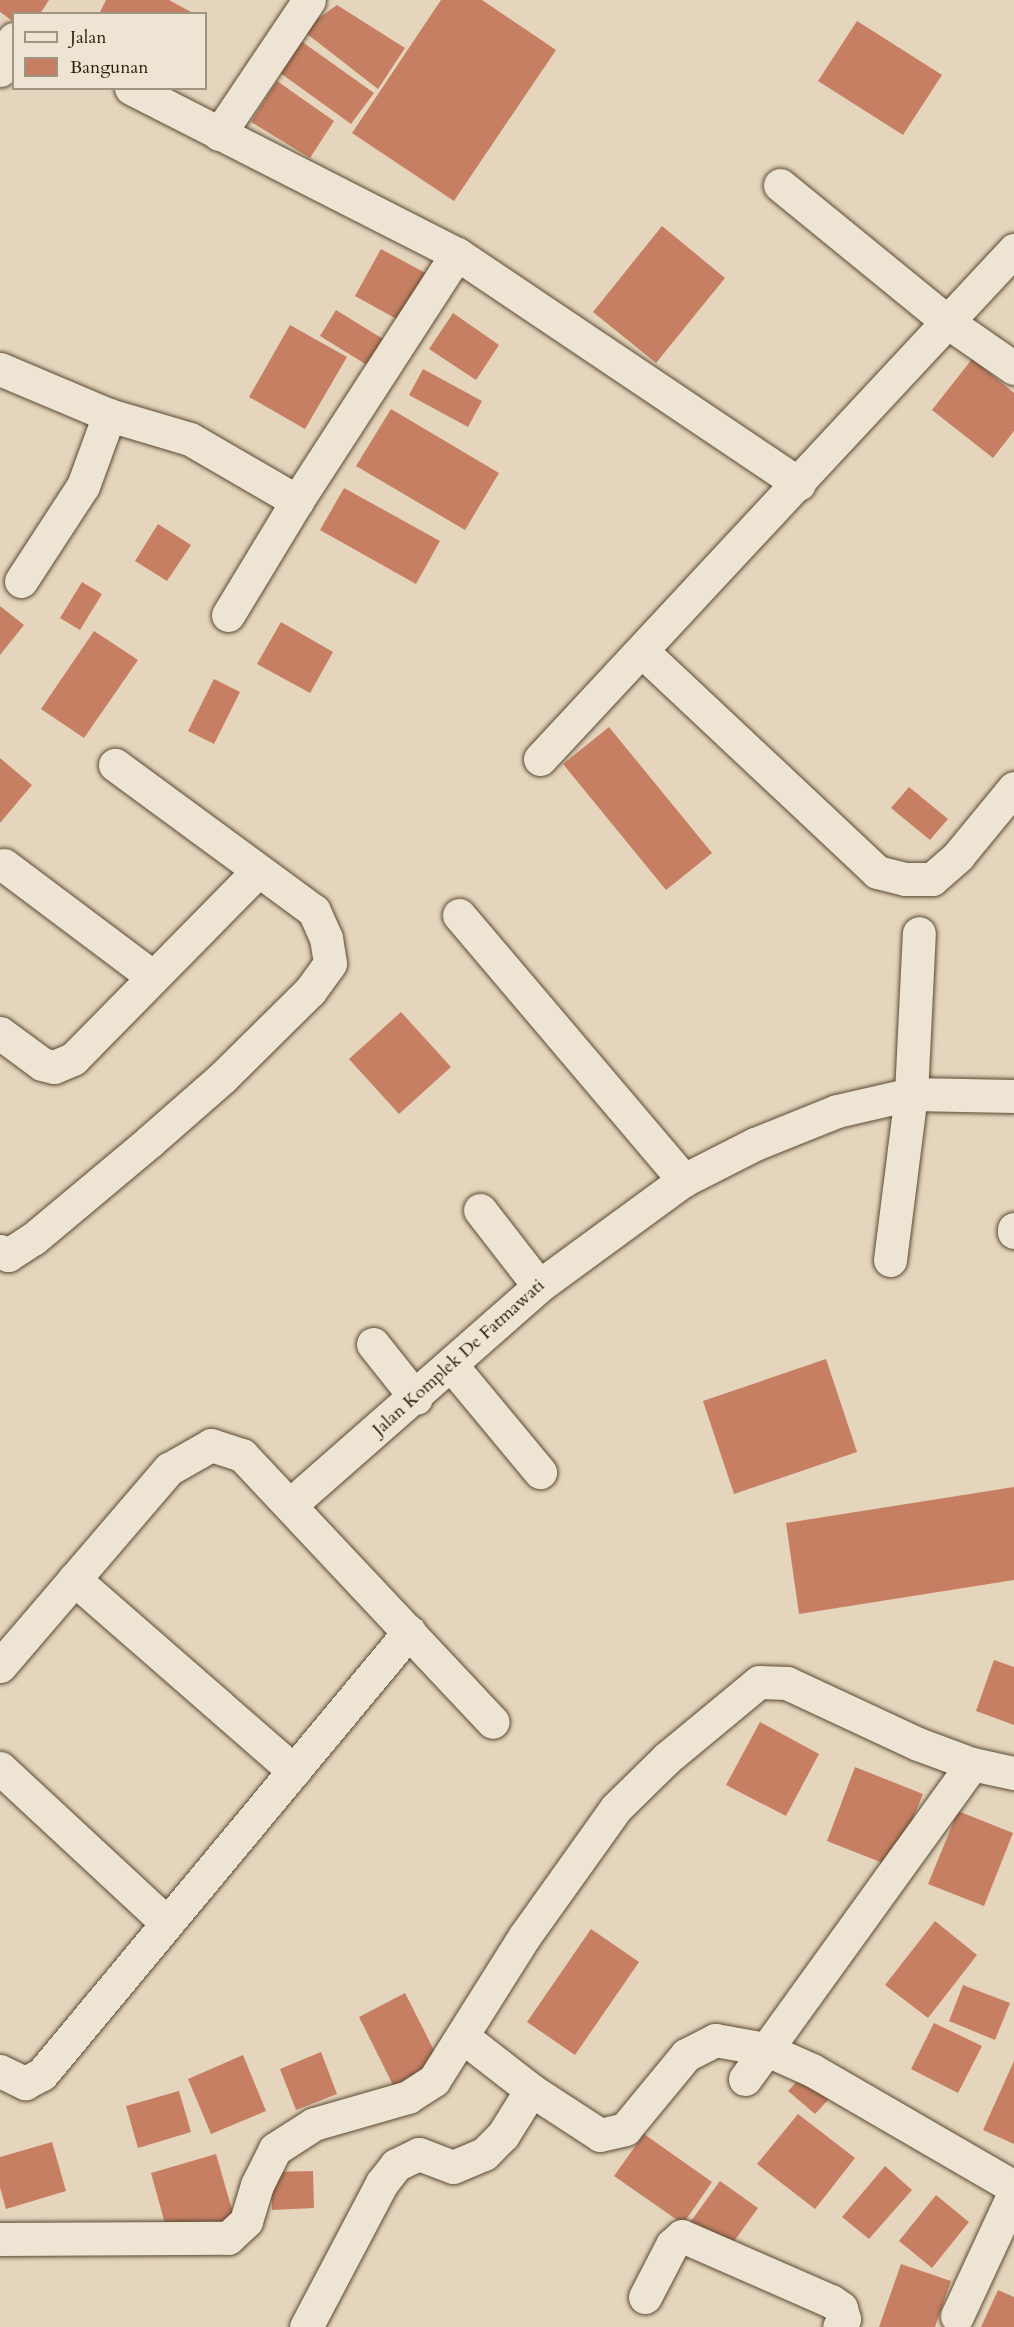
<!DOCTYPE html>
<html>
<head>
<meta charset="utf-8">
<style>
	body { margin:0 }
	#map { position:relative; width:1014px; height:2327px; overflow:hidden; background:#e5d5bc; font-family:Cardo,serif }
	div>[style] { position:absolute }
	.building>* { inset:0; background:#c77f63 }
	.roads { filter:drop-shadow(0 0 2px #5a4a34) drop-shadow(0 0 2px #5a4a34) }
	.minor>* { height:33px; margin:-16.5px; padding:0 16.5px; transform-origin:16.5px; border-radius:16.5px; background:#eee4d3 }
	span { translate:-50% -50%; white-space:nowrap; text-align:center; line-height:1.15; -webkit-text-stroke:6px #eee4d3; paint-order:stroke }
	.street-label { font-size:18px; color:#2b1b07 }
	.legend { position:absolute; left:12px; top:12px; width:195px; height:78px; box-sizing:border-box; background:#eee4d3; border:2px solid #a09481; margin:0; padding:8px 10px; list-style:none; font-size:18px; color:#2b1b07 }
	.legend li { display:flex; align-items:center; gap:12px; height:30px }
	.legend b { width:30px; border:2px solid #a09481 }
</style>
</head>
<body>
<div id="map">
	<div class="building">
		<i style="clip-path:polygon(0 0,49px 0,40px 14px,14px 14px,14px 22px,0 12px)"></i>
		<i style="clip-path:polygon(106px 0,169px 0,191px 12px,99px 14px)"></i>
		<i style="clip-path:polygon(441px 0,482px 0,556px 50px,454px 201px,352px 133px)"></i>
		<i style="clip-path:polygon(337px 5px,405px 48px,378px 89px,302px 30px)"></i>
		<i style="clip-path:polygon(857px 21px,942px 75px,903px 135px,818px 81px)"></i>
		<i style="clip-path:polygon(294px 36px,374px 93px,351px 124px,272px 67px)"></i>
		<i style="clip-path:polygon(277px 81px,334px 121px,310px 158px,251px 122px)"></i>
		<i style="clip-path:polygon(662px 226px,725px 278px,656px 363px,593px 312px)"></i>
		<i style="clip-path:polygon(381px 249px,429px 275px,402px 322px,355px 296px)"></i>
		<i style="clip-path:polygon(336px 310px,383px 339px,367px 365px,320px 336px)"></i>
		<i style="clip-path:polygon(453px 313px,499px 345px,476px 380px,429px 349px)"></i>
		<i style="clip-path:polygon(290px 325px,347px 357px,305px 429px,249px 397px)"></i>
		<i style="clip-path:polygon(972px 359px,1014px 393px,1014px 431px,993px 458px,932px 410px)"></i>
		<i style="clip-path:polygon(423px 369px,482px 401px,468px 427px,409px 395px)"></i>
		<i style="clip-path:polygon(391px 409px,499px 473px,465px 530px,356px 466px)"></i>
		<i style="clip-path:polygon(344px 488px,440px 541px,416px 584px,320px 530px)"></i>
		<i style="clip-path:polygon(158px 524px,191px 545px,167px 581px,135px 561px)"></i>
		<i style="clip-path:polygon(82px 582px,102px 594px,80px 630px,60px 618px)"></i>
		<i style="clip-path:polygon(0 606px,24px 625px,0 655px)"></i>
		<i style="clip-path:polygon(281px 622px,333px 652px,310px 693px,257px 664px)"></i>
		<i style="clip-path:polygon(94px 631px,138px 660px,84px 738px,41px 709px)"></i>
		<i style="clip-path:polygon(214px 679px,240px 692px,214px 744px,188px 731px)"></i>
		<i style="clip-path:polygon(609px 727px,712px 853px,666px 890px,563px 764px)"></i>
		<i style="clip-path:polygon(0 758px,32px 785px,0 823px)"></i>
		<i style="clip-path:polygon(909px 787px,948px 819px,930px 840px,891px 808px)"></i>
		<i style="clip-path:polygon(401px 1012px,451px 1067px,399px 1114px,349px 1059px)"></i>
		<i style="clip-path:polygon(826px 1359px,857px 1452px,734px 1494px,703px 1401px)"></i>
		<i style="clip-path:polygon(1014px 1487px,1014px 1580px,799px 1614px,786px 1523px)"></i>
		<i style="clip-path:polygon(994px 1660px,1014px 1667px,1014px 1725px,976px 1711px)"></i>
		<i style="clip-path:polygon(760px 1722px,819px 1754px,786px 1816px,726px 1785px)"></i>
		<i style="clip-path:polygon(855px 1767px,923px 1794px,893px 1867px,827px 1841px)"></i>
		<i style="clip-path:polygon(958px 1811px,1013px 1833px,984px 1906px,928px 1884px)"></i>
		<i style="clip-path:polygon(935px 1921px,977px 1955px,928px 2018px,885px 1985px)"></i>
		<i style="clip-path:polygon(591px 1929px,639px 1962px,575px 2055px,527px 2022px)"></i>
		<i style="clip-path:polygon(963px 1985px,1010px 2003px,995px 2040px,949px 2021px)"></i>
		<i style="clip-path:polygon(405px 1993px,442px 2066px,395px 2089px,359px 2017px)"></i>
		<i style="clip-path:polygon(934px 2023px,982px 2046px,958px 2093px,911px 2069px)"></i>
		<i style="clip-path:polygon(321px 2052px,337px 2094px,296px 2110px,280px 2069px)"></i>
		<i style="clip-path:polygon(243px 2055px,266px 2111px,211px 2134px,188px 2079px)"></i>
		<i style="clip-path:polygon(1014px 2061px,1014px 2144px,983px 2130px)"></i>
		<i style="clip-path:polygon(802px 2076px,829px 2099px,815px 2114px,788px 2091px)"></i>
		<i style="clip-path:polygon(179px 2091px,191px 2132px,138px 2148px,126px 2106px)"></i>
		<i style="clip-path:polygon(798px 2114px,855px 2158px,815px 2209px,757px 2164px)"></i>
		<i style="clip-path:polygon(644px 2134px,712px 2182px,683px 2224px,614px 2176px)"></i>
		<i style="clip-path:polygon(52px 2142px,66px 2191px,6px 2209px,0 2187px,0 2157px)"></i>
		<i style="clip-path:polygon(216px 2154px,235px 2220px,169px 2238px,151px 2173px)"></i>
		<i style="clip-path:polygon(885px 2166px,912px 2190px,869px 2239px,842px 2217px)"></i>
		<i style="clip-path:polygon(313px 2171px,314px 2208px,272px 2210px,271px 2172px)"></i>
		<i style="clip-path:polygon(720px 2181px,758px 2208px,727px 2251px,689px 2224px)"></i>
		<i style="clip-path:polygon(936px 2195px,969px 2222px,932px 2268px,899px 2241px)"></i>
		<i style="clip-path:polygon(901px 2264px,951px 2281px,935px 2327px,879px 2327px)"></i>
		<i style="clip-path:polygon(998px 2290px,1014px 2297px,1014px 2327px,981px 2327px)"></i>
	</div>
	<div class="roads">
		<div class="minor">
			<i style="left:0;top:70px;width:34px;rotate:-66deg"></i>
			<i style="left:131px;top:88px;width:366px;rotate:27deg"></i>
			<i style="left:457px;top:254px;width:412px;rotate:33.9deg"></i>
			<i style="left:219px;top:134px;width:161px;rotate:-56.1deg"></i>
			<i style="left:780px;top:185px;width:218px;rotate:39.2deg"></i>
			<i style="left:949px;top:323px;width:79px;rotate:34.7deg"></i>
			<i style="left:0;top:369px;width:118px;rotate:22.9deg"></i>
			<i style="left:109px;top:415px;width:84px;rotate:16.5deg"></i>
			<i style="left:190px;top:439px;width:124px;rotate:30.1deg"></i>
			<i style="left:21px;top:581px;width:113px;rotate:-56.9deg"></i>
			<i style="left:83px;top:486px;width:76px;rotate:-69.9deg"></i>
			<i style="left:228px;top:615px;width:133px;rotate:-58.8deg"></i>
			<i style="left:297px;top:501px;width:294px;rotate:-57.1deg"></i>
			<i style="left:643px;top:652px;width:321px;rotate:43.2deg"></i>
			<i style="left:877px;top:872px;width:29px;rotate:14deg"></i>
			<i style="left:905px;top:879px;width:27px"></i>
			<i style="left:932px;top:879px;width:35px;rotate:-41deg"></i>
			<i style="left:958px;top:856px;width:88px;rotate:-50.5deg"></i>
			<i style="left:540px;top:759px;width:696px;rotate:-47.04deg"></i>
			<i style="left:4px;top:865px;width:186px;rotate:36.9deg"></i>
			<i style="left:459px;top:915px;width:348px;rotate:49.7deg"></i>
			<i style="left:0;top:1033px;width:52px;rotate:36.4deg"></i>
			<i style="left:42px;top:1064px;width:12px;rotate:14deg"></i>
			<i style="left:54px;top:1067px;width:21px;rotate:-23deg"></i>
			<i style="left:73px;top:1059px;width:264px;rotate:-45.5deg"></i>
			<i style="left:480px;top:1210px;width:96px;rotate:52.2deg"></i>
			<i style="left:1014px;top:1232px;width:3px;rotate:-90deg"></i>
			<i style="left:0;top:1251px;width:9px;rotate:27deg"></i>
			<i style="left:8px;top:1255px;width:30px;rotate:-33deg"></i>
			<i style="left:33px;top:1239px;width:153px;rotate:-39.9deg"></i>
			<i style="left:150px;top:1141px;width:96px;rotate:-41.2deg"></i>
			<i style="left:222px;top:1078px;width:124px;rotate:-44.7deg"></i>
			<i style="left:310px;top:991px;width:34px;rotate:-54deg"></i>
			<i style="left:330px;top:963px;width:25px;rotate:-99deg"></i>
			<i style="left:326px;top:938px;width:30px;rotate:-114deg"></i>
			<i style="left:314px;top:911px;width:247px;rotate:-143.7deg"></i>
			<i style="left:890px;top:1260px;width:167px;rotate:-82.8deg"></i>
			<i style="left:911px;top:1094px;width:161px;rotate:-87.2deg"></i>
			<i style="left:373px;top:1344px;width:69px;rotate:51.5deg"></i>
			<i style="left:452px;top:1366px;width:138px;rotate:50.3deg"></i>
			<i style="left:290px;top:1505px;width:332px;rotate:-41.3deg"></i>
			<i style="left:539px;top:1286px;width:180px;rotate:-36.2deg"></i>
			<i style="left:684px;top:1180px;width:80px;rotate:-26.9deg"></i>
			<i style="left:755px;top:1144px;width:88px;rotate:-21.9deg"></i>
			<i style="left:837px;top:1111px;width:76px;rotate:-12.9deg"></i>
			<i style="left:911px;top:1094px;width:103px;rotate:1.1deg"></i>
			<i style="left:74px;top:1579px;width:292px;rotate:41.1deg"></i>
			<i style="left:0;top:1666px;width:260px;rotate:-49.4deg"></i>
			<i style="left:169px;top:1469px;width:48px;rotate:-29.7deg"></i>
			<i style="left:211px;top:1445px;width:33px;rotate:18deg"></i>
			<i style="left:242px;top:1455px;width:366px;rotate:46.8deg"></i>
			<i style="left:0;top:1768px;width:228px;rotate:42.9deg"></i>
			<i style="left:463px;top:2037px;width:86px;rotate:37.9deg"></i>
			<i style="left:531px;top:2090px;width:82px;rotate:33.1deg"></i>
			<i style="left:600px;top:2135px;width:26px;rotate:-13deg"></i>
			<i style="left:625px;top:2129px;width:96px;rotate:-50.5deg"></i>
			<i style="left:686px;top:2055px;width:33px;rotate:-27deg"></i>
			<i style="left:715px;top:2040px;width:51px;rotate:10.2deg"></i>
			<i style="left:765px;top:2049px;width:51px;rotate:24.1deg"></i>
			<i style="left:812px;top:2070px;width:233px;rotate:30.1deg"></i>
			<i style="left:0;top:2071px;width:28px;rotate:26deg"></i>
			<i style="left:25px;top:2083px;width:19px;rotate:-28deg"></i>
			<i style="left:42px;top:2074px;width:575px;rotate:-50.3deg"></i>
			<i style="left:745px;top:2079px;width:388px;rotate:-54.2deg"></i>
			<i style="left:0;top:2239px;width:228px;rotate:-0.3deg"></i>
			<i style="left:228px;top:2238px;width:25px;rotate:-43deg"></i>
			<i style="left:246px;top:2221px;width:38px;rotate:-73deg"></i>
			<i style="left:257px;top:2185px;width:40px;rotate:-63.4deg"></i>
			<i style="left:275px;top:2149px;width:46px;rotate:-32.7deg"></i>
			<i style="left:314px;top:2124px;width:98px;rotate:-16deg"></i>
			<i style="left:408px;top:2097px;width:31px;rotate:-33deg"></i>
			<i style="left:434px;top:2080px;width:169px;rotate:-57.8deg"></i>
			<i style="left:524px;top:1937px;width:158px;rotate:-54.5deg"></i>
			<i style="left:616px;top:1808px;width:71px;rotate:-44.4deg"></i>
			<i style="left:667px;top:1758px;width:119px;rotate:-39.6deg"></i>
			<i style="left:759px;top:1682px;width:28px;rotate:2deg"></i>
			<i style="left:787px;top:1683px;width:145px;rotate:25deg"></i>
			<i style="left:918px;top:1744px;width:58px;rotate:20.3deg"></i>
			<i style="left:972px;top:1764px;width:43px;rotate:12.1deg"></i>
			<i style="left:645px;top:2297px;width:59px;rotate:-62.6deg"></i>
			<i style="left:672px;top:2245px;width:13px;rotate:-42deg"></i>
			<i style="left:682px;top:2236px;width:163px;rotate:23.6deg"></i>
			<i style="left:831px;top:2301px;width:12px;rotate:35deg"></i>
			<i style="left:841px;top:2308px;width:11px;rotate:75deg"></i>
			<i style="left:844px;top:2319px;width:9px;rotate:122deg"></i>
			<i style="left:957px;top:2316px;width:136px;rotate:-65.1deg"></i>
			<i style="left:306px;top:2327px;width:163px;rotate:-62.2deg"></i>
			<i style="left:382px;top:2183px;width:23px;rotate:-52deg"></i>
			<i style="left:396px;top:2165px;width:25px;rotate:-26deg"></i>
			<i style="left:419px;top:2154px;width:36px;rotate:21deg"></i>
			<i style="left:453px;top:2167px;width:34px;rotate:-23deg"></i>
			<i style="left:484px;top:2154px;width:27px;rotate:-45deg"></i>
			<i style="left:503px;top:2135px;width:53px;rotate:-58.1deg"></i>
		</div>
	</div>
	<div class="street-label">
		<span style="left:459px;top:1358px;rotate:-42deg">Jalan Komplek De Fatmawati</span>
	</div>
	<ul class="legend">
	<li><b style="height:8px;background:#eee4d3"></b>Jalan</li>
	<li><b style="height:16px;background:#c77f63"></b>Bangunan</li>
	</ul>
</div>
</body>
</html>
